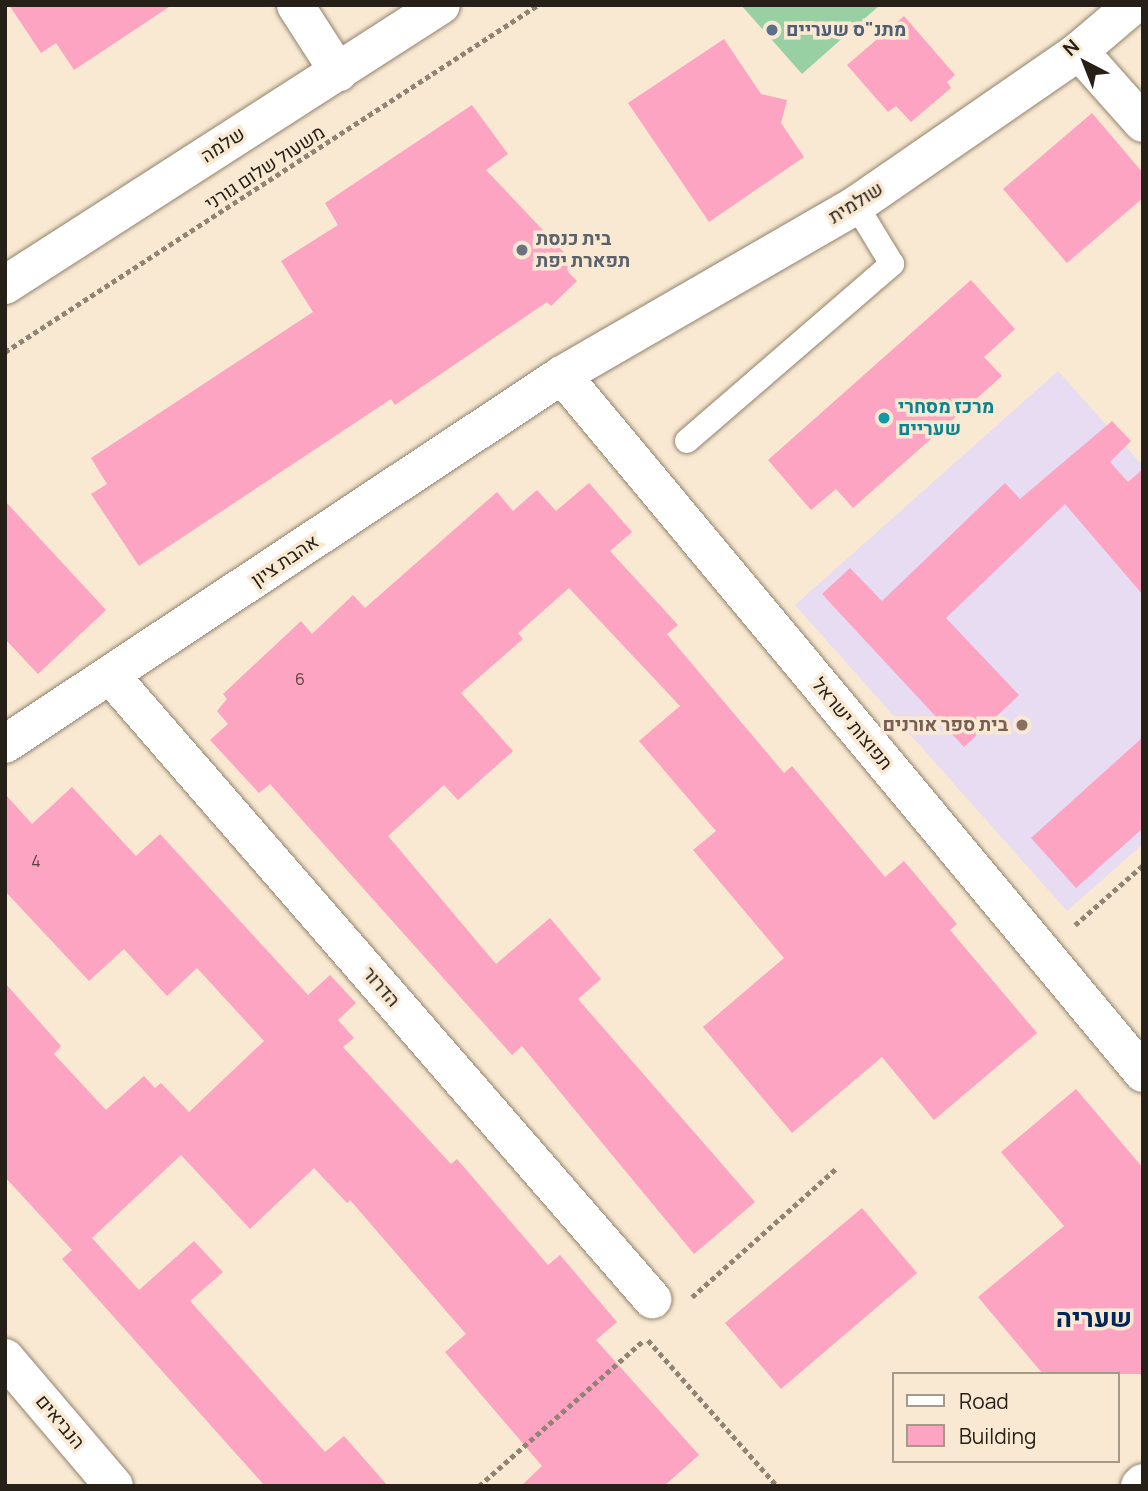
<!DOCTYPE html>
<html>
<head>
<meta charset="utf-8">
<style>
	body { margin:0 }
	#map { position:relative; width:1148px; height:1491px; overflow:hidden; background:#f9e9d2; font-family:Manrope,Heebo,sans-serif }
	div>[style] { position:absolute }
	.education>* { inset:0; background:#e7dcf1 }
	.green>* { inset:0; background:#99d0a3 }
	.building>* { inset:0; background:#fca4c2 }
	.path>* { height:4.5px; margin-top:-2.25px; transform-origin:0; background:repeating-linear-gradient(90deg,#908575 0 5px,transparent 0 8.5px) }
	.roads { filter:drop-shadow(0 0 2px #91826d) drop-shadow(0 0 2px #91826d) }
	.service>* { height:24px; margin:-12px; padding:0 12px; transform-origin:12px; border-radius:12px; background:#fff }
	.pedestrian>* { height:37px; margin:-18.5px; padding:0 18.5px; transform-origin:18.5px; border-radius:18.5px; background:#fff }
	.minor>* { height:38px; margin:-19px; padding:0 19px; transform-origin:19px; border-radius:19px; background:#fff }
	.tertiary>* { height:38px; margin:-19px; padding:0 19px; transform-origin:19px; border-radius:19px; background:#fff }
	.dots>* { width:19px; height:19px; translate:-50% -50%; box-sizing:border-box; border:4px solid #f9e9d2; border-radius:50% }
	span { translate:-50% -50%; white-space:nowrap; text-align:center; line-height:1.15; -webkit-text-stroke:7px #f9e9d2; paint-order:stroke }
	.number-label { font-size:16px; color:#5c4142 }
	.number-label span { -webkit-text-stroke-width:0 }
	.service-label { font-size:19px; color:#4e5e75; font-weight:700 }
	.left { translate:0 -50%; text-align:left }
	.street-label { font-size:19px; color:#262018 }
	.worship-label { font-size:19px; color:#5b616d; font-weight:700 }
	.culture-label { font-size:19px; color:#0d838f; font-weight:700 }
	.education-label { font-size:19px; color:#785e54; font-weight:700 }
	.right { translate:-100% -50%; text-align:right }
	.district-label { font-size:26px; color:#022659; font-weight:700 }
	.frame { position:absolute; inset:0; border:7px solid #262018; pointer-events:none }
	.legend { position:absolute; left:892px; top:1372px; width:228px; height:91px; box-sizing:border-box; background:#f9e9d2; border:2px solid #a59988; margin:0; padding:9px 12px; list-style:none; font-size:21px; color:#262018 }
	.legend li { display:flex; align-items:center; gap:14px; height:35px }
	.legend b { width:35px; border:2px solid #a59988 }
	.north { position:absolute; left:1050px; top:28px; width:70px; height:70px; -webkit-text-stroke:5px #f9e9d2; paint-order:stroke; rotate:318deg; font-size:19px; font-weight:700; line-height:28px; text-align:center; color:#262018 }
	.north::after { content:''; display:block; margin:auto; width:24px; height:32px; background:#262018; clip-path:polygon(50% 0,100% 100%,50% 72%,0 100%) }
</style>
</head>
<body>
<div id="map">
	<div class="education">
		<i style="clip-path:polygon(1058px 371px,1143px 466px,1143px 844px,1067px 911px,795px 605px)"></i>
	</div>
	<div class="green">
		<i style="clip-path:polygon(741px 5px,880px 5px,802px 74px)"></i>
	</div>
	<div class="building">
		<i style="clip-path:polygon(9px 5px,172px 5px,74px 70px,56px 43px,41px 53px)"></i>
		<i style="clip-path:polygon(904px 16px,955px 75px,947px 82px,951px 88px,911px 122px,896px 106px,888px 112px,847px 65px)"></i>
		<i style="clip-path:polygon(724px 39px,761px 94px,787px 100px,781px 123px,804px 157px,709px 222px,628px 103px)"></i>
		<i style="clip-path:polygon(472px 105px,508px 154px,486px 170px,576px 265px,568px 272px,577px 281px,551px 306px,547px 302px,395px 405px,391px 399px,139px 566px,91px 494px,107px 484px,91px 458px,313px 312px,281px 261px,338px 225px,325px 203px)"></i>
		<i style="clip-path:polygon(1092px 113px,1143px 173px,1143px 198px,1067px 263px,1003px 189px)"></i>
		<i style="clip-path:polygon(971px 280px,1015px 329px,984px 357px,1002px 376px,853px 508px,836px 489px,811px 510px,768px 460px)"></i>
		<i style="clip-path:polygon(1112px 421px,1131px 441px,1110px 462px,1128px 482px,1143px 469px,1143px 595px,1065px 504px,946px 618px,1019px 695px,964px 747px,822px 594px,850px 568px,882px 601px,1005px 483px,1020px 499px)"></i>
		<i style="clip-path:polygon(589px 483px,632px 532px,610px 551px,678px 625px,667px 634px,671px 639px,784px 773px,792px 766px,885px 877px,904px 861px,957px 924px,950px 930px,1037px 1033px,934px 1120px,882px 1057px,792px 1133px,703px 1027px,784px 958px,693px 850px,716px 831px,639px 741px,680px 706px,569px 588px,518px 633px,523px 639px,461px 693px,513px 751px,458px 800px,444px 785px,388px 836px,496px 964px,550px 918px,601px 979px,578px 999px,755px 1202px,694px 1254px,522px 1046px,512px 1055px,270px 784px,259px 793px,210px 740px,228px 724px,217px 711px,227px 699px,223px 694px,301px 621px,312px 634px,353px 595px,365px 608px,497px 492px,513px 511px,537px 490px,556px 511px)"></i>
		<i style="clip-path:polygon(5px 501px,106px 610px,38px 674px,5px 639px)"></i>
		<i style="clip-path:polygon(1143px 737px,1143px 828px,1076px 888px,1031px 838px)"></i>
		<i style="clip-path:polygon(72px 787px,136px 856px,160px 834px,308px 995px,330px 975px,356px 1003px,338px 1020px,354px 1038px,343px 1047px,451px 1164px,457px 1159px,548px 1265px,560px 1255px,617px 1322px,596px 1340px,699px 1455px,664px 1486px,521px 1486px,542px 1466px,445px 1352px,466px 1334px,350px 1200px,347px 1203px,314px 1168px,250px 1229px,181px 1155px,92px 1238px,139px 1290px,194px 1241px,223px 1272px,190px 1301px,325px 1452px,344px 1436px,388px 1486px,265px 1486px,62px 1259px,72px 1250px,5px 1177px,5px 983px,61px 1046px,54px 1054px,106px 1110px,144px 1076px,155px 1088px,161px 1083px,189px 1112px,264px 1041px,197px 968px,167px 996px,124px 949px,89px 981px,5px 891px,5px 794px,32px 824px)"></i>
		<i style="clip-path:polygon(1076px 1089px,1143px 1168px,1143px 1374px,1043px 1374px,978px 1297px,1064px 1226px,1001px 1152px)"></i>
		<i style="clip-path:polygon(862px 1208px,917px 1273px,781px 1389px,725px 1323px)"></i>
	</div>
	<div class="path">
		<i style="left:5px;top:352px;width:636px;rotate:-33.07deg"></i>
		<i style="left:1075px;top:925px;width:91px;rotate:-41.4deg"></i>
		<i style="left:692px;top:1297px;width:195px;rotate:-41.7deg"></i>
		<i style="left:648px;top:1340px;width:195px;rotate:48.5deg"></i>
		<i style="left:479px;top:1486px;width:220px;rotate:-41.5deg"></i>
	</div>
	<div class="roads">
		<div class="service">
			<i style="left:687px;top:441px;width:271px;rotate:-40.8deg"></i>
			<i style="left:892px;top:264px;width:69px;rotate:-121.4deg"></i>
		</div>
		<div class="pedestrian">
			<i style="left:295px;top:5px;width:80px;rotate:57.3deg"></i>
		</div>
		<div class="minor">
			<i style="left:1079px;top:51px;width:96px;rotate:48.4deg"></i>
			<i style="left:562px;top:375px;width:908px;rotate:50.23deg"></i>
			<i style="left:110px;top:675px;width:827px;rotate:49.02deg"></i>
			<i style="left:5px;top:744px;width:668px;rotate:-33.52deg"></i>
			<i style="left:562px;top:375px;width:340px;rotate:-30deg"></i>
			<i style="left:856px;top:205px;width:271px;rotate:-34.6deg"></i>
			<i style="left:1079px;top:51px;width:71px;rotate:-40.4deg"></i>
			<i style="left:1140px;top:1486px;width:4px;rotate:-45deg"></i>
		</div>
		<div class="tertiary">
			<i style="left:5px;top:285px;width:518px;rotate:-32.71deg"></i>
			<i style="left:5px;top:1358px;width:168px;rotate:49.6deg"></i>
		</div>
	</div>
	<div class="dots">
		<i style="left:772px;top:30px;background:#5c6f8a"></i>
		<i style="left:522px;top:250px;background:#6b7280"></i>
		<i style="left:884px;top:418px;background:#0f9aa8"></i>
		<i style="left:1022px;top:725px;background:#8d6e63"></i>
	</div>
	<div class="number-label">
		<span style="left:300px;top:679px">6</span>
		<span style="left:36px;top:861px">4</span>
	</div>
	<div class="service-label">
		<span class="left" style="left:786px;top:30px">מתנ"ס שעריים</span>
	</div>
	<div class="street-label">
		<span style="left:223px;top:145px;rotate:-33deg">שלמה</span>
		<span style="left:265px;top:168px;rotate:-33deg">משעול שלום גורני</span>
		<span style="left:856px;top:203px;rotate:-32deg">שולמית</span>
		<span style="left:285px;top:561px;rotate:-34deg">אהבת ציון</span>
		<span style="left:852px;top:724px;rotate:50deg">תפוצות ישראל</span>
		<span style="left:381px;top:987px;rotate:49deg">הדרור</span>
		<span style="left:60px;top:1422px;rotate:50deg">הנביאים</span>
	</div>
	<div class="worship-label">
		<span class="left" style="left:536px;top:250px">בית כנסת<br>תפארת יפת</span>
	</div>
	<div class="culture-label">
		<span class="left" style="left:898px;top:418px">מרכז מסחרי<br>שעריים</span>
	</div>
	<div class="education-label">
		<span class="right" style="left:1008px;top:725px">בית ספר אורנים</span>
	</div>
	<div class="district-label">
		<span style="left:1094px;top:1318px">שעריה</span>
	</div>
	<div class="frame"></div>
	<ul class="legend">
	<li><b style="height:9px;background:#fff"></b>Road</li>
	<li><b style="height:19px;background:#fca4c2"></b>Building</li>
	</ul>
	<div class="north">N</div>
</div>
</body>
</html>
